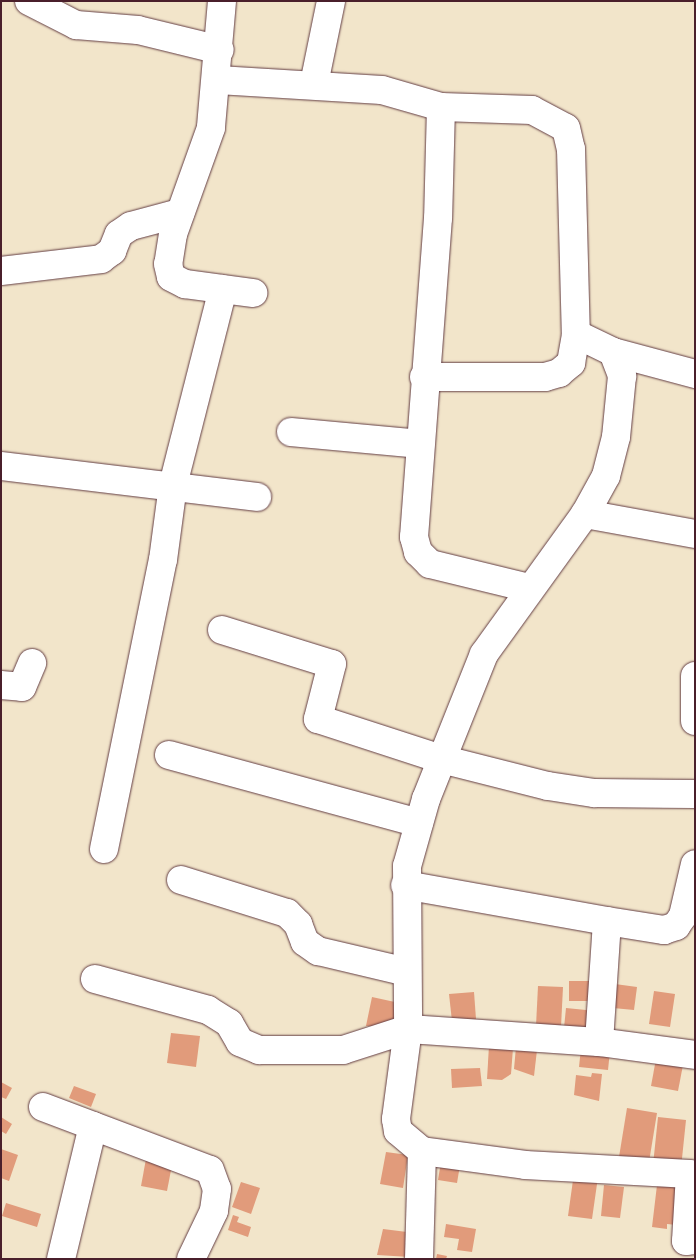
<!DOCTYPE html>
<html>
<head>
<meta charset="utf-8">
<style>
	body { margin:0 }
	#map { position:relative; width:696px; height:1260px; overflow:hidden; background:#f2e5ca; font-family:"Shantell Sans",sans-serif }
	div>[style] { position:absolute }
	.building>* { inset:0; background:#e19b7b }
	.roads { filter:drop-shadow(0 0 1px #633d43) drop-shadow(0 0 1px #633d43) }
	.minor>* { height:28px; margin:-14px; padding:0 14px; transform-origin:14px; border-radius:14px; background:#fff }
	span { translate:-50% -50%; white-space:nowrap; text-align:center; line-height:1.15; -webkit-text-stroke:4px #fbf7ec; paint-order:stroke }
	.frame { position:absolute; inset:0; border:2px solid #4a1f2b; pointer-events:none }
</style>
</head>
<body>
<div id="map">
	<div class="building">
		<i style="clip-path:polygon(569px 981px,599px 981px,599px 1001px,569px 1001px)"></i>
		<i style="clip-path:polygon(615px 984px,637px 987px,634px 1010px,613px 1008px)"></i>
		<i style="clip-path:polygon(538px 986px,563px 987px,561px 1027px,536px 1026px)"></i>
		<i style="clip-path:polygon(654px 991px,675px 994px,670px 1027px,649px 1024px)"></i>
		<i style="clip-path:polygon(474px 992px,476px 1019px,452px 1021px,449px 994px)"></i>
		<i style="clip-path:polygon(372px 997px,404px 1004px,399px 1026px,366px 1026px)"></i>
		<i style="clip-path:polygon(566px 1008px,596px 1011px,594px 1031px,564px 1028px)"></i>
		<i style="clip-path:polygon(171px 1033px,200px 1036px,196px 1067px,167px 1063px)"></i>
		<i style="clip-path:polygon(489px 1046px,513px 1048px,511px 1074px,502px 1080px,487px 1079px)"></i>
		<i style="clip-path:polygon(516px 1047px,537px 1050px,534px 1076px,514px 1069px)"></i>
		<i style="clip-path:polygon(581px 1048px,610px 1051px,608px 1070px,579px 1067px)"></i>
		<i style="clip-path:polygon(656px 1059px,683px 1065px,678px 1091px,651px 1086px)"></i>
		<i style="clip-path:polygon(480px 1068px,482px 1086px,452px 1088px,451px 1069px)"></i>
		<i style="clip-path:polygon(592px 1073px,602px 1074px,599px 1101px,574px 1095px,576px 1075px,591px 1077px)"></i>
		<i style="clip-path:polygon(1px 1082px,12px 1088px,6px 1099px,1px 1097px)"></i>
		<i style="clip-path:polygon(74px 1086px,96px 1094px,91px 1107px,69px 1098px)"></i>
		<i style="clip-path:polygon(627px 1108px,657px 1113px,649px 1162px,619px 1157px)"></i>
		<i style="clip-path:polygon(1px 1117px,12px 1124px,6px 1134px,1px 1131px)"></i>
		<i style="clip-path:polygon(658px 1117px,686px 1120px,681px 1168px,653px 1165px)"></i>
		<i style="clip-path:polygon(1px 1149px,18px 1155px,9px 1181px,1px 1178px)"></i>
		<i style="clip-path:polygon(386px 1152px,408px 1155px,403px 1188px,380px 1184px)"></i>
		<i style="clip-path:polygon(442px 1156px,461px 1159px,457px 1183px,438px 1180px)"></i>
		<i style="clip-path:polygon(146px 1159px,172px 1165px,167px 1191px,141px 1186px)"></i>
		<i style="clip-path:polygon(574px 1173px,598px 1177px,592px 1219px,568px 1216px)"></i>
		<i style="clip-path:polygon(241px 1182px,260px 1188px,251px 1214px,232px 1207px)"></i>
		<i style="clip-path:polygon(604px 1185px,624px 1187px,620px 1218px,601px 1216px)"></i>
		<i style="clip-path:polygon(657px 1185px,681px 1188px,677px 1225px,667px 1224px,667px 1229px,652px 1227px)"></i>
		<i style="clip-path:polygon(6px 1203px,41px 1214px,37px 1227px,2px 1216px)"></i>
		<i style="clip-path:polygon(233px 1215px,239px 1217px,237px 1222px,251px 1227px,248px 1237px,228px 1230px)"></i>
		<i style="clip-path:polygon(446px 1224px,476px 1229px,472px 1252px,457px 1250px,459px 1239px,444px 1237px)"></i>
		<i style="clip-path:polygon(383px 1229px,415px 1233px,410px 1257px,377px 1255px)"></i>
		<i style="clip-path:polygon(437px 1254px,447px 1256px,446px 1259px,436px 1259px)"></i>
	</div>
	<div class="roads">
		<div class="minor">
			<i style="left:29px;top:1px;width:53px;rotate:27.1deg"></i>
			<i style="left:76px;top:25px;width:62px;rotate:4.6deg"></i>
			<i style="left:138px;top:30px;width:84px;rotate:13.7deg"></i>
			<i style="left:222px;top:1px;width:127px;rotate:95deg"></i>
			<i style="left:211px;top:128px;width:113px;rotate:109.7deg"></i>
			<i style="left:173px;top:234px;width:30px;rotate:99deg"></i>
			<i style="left:168px;top:264px;width:13px;rotate:77deg"></i>
			<i style="left:171px;top:277px;width:16px;rotate:27deg"></i>
			<i style="left:185px;top:284px;width:69px;rotate:7.5deg"></i>
			<i style="left:218px;top:80px;width:164px;rotate:3.5deg"></i>
			<i style="left:382px;top:90px;width:61px;rotate:16.1deg"></i>
			<i style="left:441px;top:107px;width:91px;rotate:1.9deg"></i>
			<i style="left:532px;top:110px;width:38px;rotate:28deg"></i>
			<i style="left:566px;top:128px;width:22px;rotate:77deg"></i>
			<i style="left:571px;top:149px;width:185px;rotate:88.5deg"></i>
			<i style="left:576px;top:334px;width:41px;rotate:25.9deg"></i>
			<i style="left:613px;top:352px;width:26px;rotate:69deg"></i>
			<i style="left:622px;top:376px;width:61px;rotate:95.6deg"></i>
			<i style="left:616px;top:437px;width:40px;rotate:104.4deg"></i>
			<i style="left:606px;top:476px;width:43px;rotate:118.9deg"></i>
			<i style="left:585px;top:514px;width:173px;rotate:125.8deg"></i>
			<i style="left:484px;top:654px;width:156px;rotate:111.8deg"></i>
			<i style="left:426px;top:799px;width:70px;rotate:105.8deg"></i>
			<i style="left:407px;top:866px;width:163px;rotate:89.6deg"></i>
			<i style="left:408px;top:1029px;width:91px;rotate:97.6deg"></i>
			<i style="left:396px;top:1119px;width:12px;rotate:81deg"></i>
			<i style="left:398px;top:1131px;width:31px;rotate:40deg"></i>
			<i style="left:422px;top:1151px;width:104px;rotate:7.7deg"></i>
			<i style="left:525px;top:1165px;width:165px;rotate:3.1deg"></i>
			<i style="left:690px;top:1174px;width:67px;rotate:93.4deg"></i>
			<i style="left:686px;top:1241px;width:9px;rotate:-6deg"></i>
			<i style="left:314px;top:84px;width:85px;rotate:-78.4deg"></i>
			<i style="left:441px;top:107px;width:111px;rotate:91.5deg"></i>
			<i style="left:438px;top:218px;width:320px;rotate:94.3deg"></i>
			<i style="left:414px;top:537px;width:16px;rotate:75deg"></i>
			<i style="left:418px;top:552px;width:17px;rotate:45deg"></i>
			<i style="left:430px;top:564px;width:102px;rotate:13.6deg"></i>
			<i style="left:1px;top:271px;width:101px;rotate:-6.8deg"></i>
			<i style="left:101px;top:259px;width:14px;rotate:-36deg"></i>
			<i style="left:112px;top:251px;width:18px;rotate:-68deg"></i>
			<i style="left:119px;top:234px;width:14px;rotate:-34deg"></i>
			<i style="left:131px;top:226px;width:51px;rotate:-14.9deg"></i>
			<i style="left:613px;top:352px;width:85px;rotate:15deg"></i>
			<i style="left:424px;top:377px;width:121px"></i>
			<i style="left:545px;top:377px;width:15px;rotate:-16deg"></i>
			<i style="left:559px;top:373px;width:16px;rotate:-40deg"></i>
			<i style="left:571px;top:363px;width:29px;rotate:-80deg"></i>
			<i style="left:291px;top:432px;width:130px;rotate:5.3deg"></i>
			<i style="left:1px;top:466px;width:258px;rotate:6.9deg"></i>
			<i style="left:585px;top:514px;width:112px;rotate:10.3deg"></i>
			<i style="left:222px;top:630px;width:115px;rotate:17.2deg"></i>
			<i style="left:332px;top:664px;width:57px;rotate:104.3deg"></i>
			<i style="left:318px;top:719px;width:129px;rotate:18deg"></i>
			<i style="left:441px;top:759px;width:110px;rotate:14.2deg"></i>
			<i style="left:548px;top:786px;width:47px;rotate:8.7deg"></i>
			<i style="left:594px;top:793px;width:101px;rotate:0.6deg"></i>
			<i style="left:695px;top:676px;width:45px;rotate:90deg"></i>
			<i style="left:1px;top:685px;width:21px;rotate:5deg"></i>
			<i style="left:22px;top:687px;width:26px;rotate:-67deg"></i>
			<i style="left:169px;top:755px;width:259px;rotate:15.2deg"></i>
			<i style="left:104px;top:849px;width:295px;rotate:-78.5deg"></i>
			<i style="left:163px;top:560px;width:76px;rotate:-82.4deg"></i>
			<i style="left:173px;top:485px;width:202px;rotate:-75.7deg"></i>
			<i style="left:181px;top:880px;width:111px;rotate:17.3deg"></i>
			<i style="left:287px;top:913px;width:16px;rotate:45deg"></i>
			<i style="left:298px;top:924px;width:19px;rotate:69deg"></i>
			<i style="left:305px;top:942px;width:16px;rotate:35deg"></i>
			<i style="left:318px;top:951px;width:91px;rotate:13.3deg"></i>
			<i style="left:607px;top:921px;width:58px;rotate:9deg"></i>
			<i style="left:664px;top:930px;width:13px;rotate:-18deg"></i>
			<i style="left:676px;top:926px;width:12px;rotate:-55deg"></i>
			<i style="left:683px;top:916px;width:53px;rotate:-77deg"></i>
			<i style="left:95px;top:979px;width:117px;rotate:15.3deg"></i>
			<i style="left:208px;top:1010px;width:25px;rotate:32deg"></i>
			<i style="left:229px;top:1023px;width:22px;rotate:60deg"></i>
			<i style="left:240px;top:1042px;width:21px;rotate:23deg"></i>
			<i style="left:259px;top:1050px;width:84px"></i>
			<i style="left:343px;top:1050px;width:68px;rotate:-17.9deg"></i>
			<i style="left:408px;top:1029px;width:191px;rotate:3.9deg"></i>
			<i style="left:599px;top:1042px;width:121px;rotate:-86.2deg"></i>
			<i style="left:607px;top:921px;width:205px;rotate:-169.9deg"></i>
			<i style="left:599px;top:1042px;width:97px;rotate:7.7deg"></i>
			<i style="left:43px;top:1107px;width:178px;rotate:20.7deg"></i>
			<i style="left:210px;top:1170px;width:20px;rotate:70deg"></i>
			<i style="left:217px;top:1189px;width:22px;rotate:98deg"></i>
			<i style="left:214px;top:1211px;width:53px;rotate:115.6deg"></i>
			<i style="left:61px;top:1259px;width:137px;rotate:-76.5deg"></i>
			<i style="left:419px;top:1259px;width:108px;rotate:-88.4deg"></i>
		</div>
	</div>
	<div class="frame"></div>
</div>
</body>
</html>
